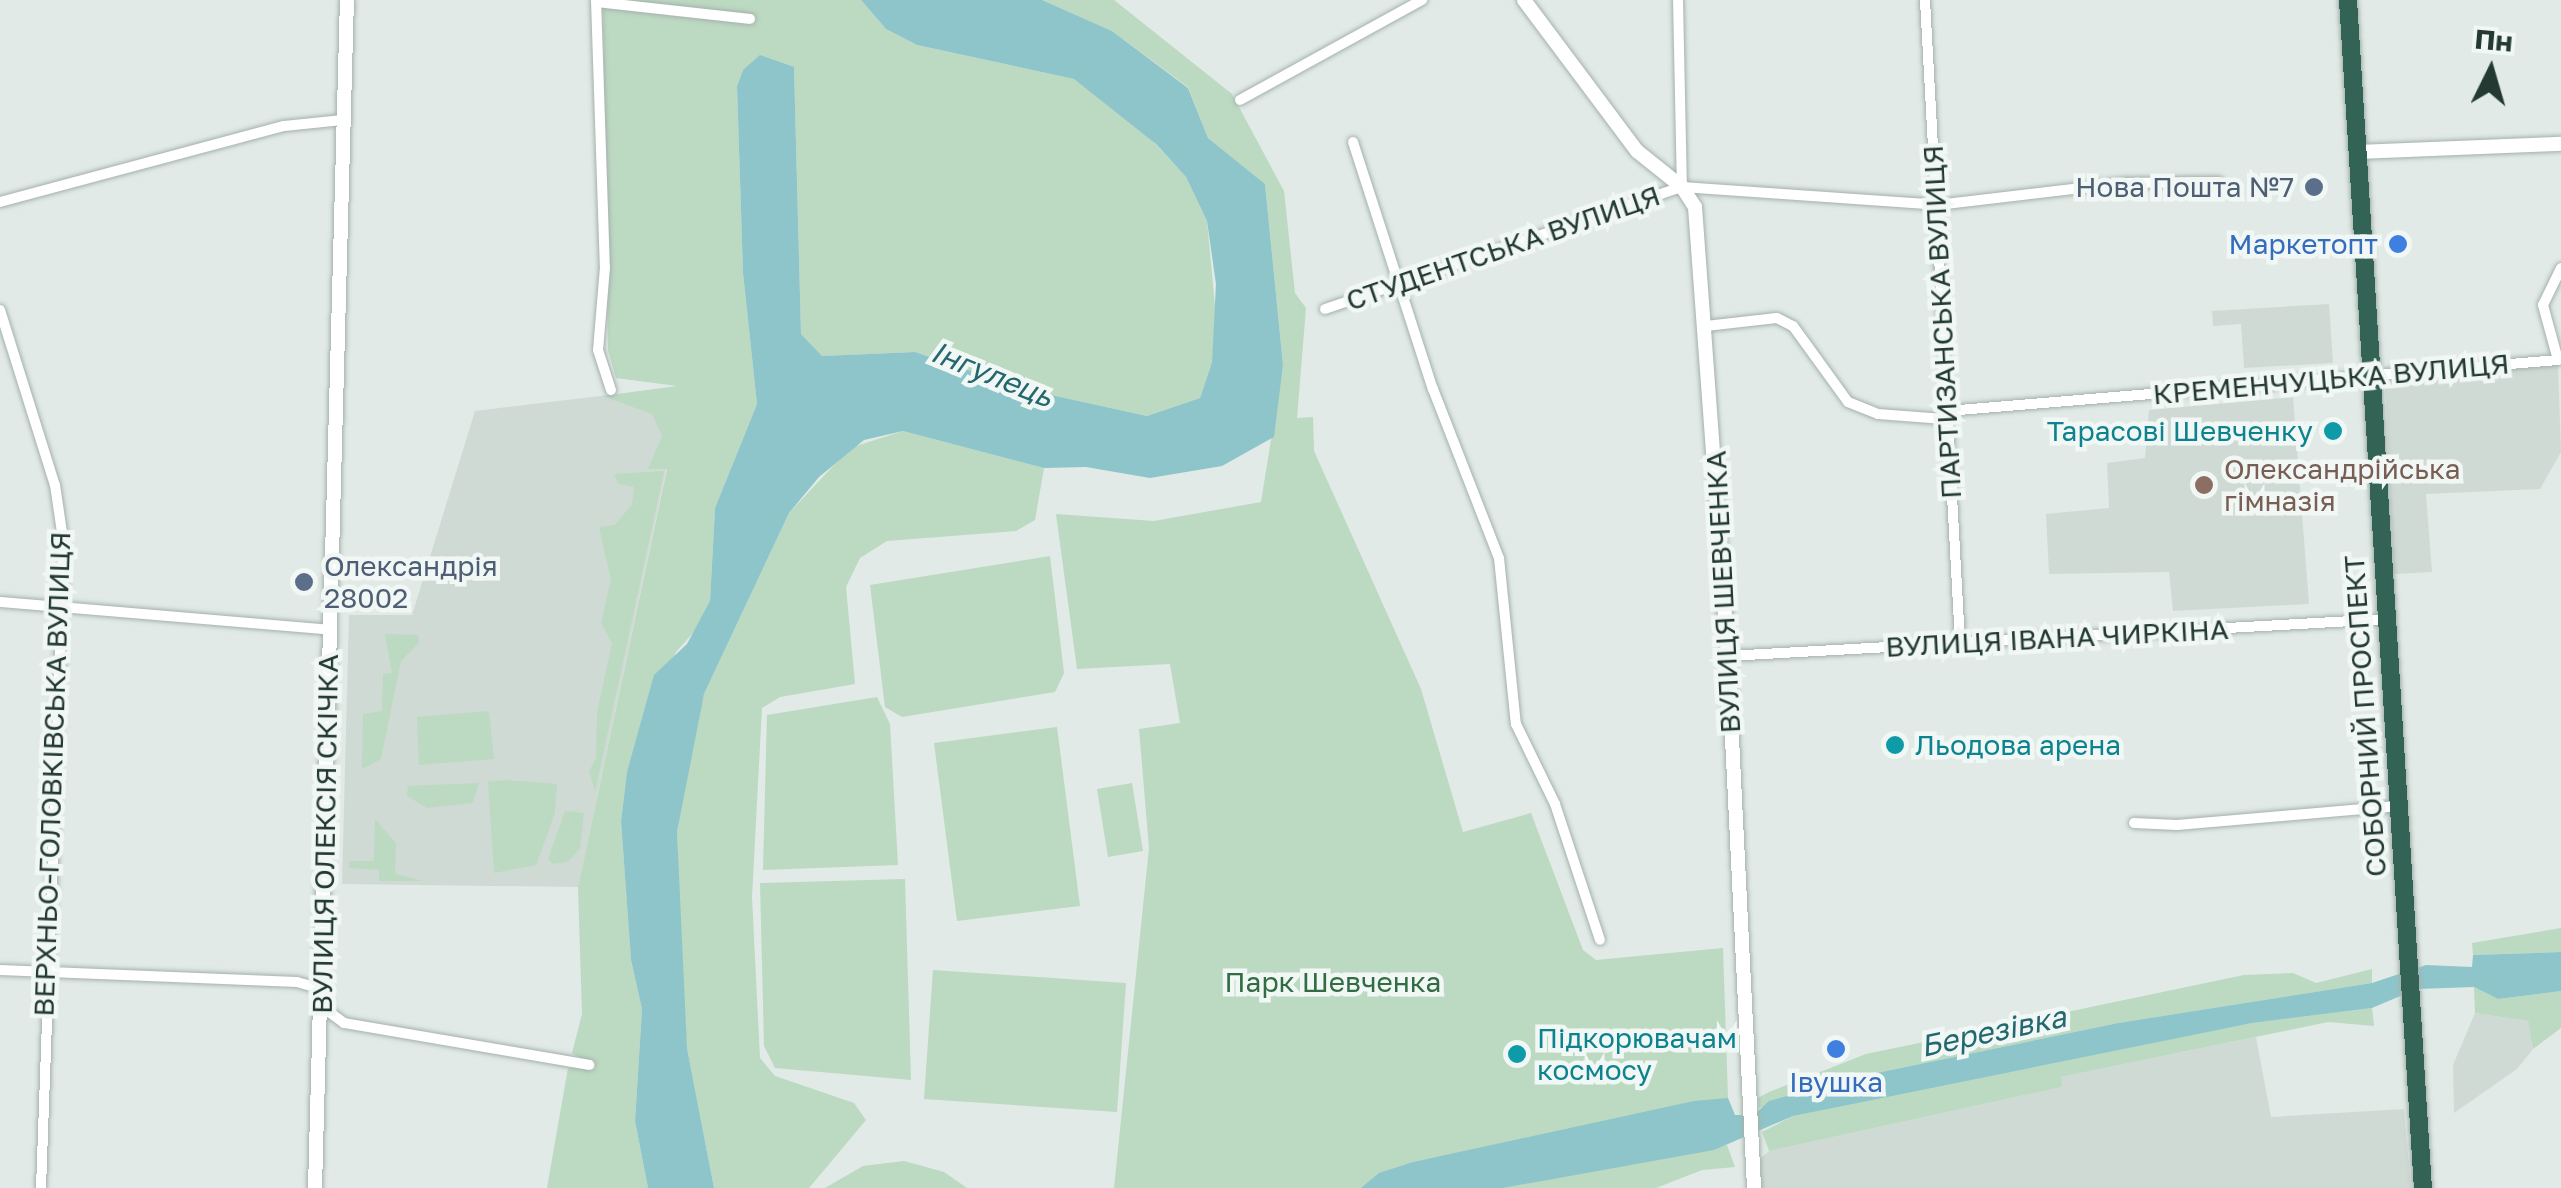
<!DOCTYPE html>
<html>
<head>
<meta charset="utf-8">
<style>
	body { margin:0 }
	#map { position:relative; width:2561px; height:1188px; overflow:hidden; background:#e1eae6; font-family:"Golos Text",sans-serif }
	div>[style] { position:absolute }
	.built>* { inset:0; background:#d0dad5 }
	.green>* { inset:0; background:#bcd9c2 }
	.water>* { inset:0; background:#8ec5ca }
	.roads { filter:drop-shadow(0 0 2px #a4b1ac) drop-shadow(0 0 2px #a4b1ac) }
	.street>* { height:10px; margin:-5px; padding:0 5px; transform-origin:5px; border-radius:5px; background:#fff }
	.secondary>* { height:14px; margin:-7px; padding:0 7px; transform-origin:7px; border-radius:7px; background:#fff }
	.highway>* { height:18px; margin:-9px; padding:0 9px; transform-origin:9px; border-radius:9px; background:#326355 }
	.dots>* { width:28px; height:28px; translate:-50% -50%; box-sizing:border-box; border:5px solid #f1f7f4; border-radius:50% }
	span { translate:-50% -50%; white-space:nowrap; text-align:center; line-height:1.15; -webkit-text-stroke:9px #f1f7f4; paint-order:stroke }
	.service-label { font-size:28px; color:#4e5e75 }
	.right { translate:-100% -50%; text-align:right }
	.left { translate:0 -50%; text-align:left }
	.shop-label { font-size:28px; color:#366cbe }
	.street-label { font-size:28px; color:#233932 }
	.culture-label { font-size:28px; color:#0d838f }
	.education-label { font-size:28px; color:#785e54 }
	.park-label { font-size:28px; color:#316c44 }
	.water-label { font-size:30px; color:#23686f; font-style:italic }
	.north { position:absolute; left:2441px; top:20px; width:100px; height:100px; -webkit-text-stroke:8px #f1f7f4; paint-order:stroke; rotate:5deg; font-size:28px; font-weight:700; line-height:40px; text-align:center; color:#233932 }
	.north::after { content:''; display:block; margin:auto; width:35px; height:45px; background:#233932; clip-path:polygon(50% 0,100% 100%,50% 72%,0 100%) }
</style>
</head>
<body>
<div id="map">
	<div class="built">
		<i style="clip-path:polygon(2329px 304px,2333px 363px,2244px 368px,2241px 324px,2213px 326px,2212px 311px)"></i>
		<i style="clip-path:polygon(2558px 365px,2561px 452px,2540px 489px,2426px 494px,2432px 572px,2394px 574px,2385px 381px)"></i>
		<i style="clip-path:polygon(684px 386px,578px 887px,342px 884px,349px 615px,412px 615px,475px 411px)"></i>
		<i style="clip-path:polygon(2293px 397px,2309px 604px,2173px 611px,2169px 572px,2049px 574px,2046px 514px,2109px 508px,2107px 463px,2145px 458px,2149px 410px)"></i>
		<i style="clip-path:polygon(2475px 1013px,2528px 1021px,2533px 1049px,2517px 1069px,2454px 1113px,2453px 1065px)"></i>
		<i style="clip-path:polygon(2256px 1037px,2271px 1117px,2404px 1109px,2411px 1188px,1760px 1188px,1757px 1161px,1769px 1151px,2061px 1087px,2061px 1077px)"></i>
	</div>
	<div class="green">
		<i style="clip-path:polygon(617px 0,861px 0,886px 29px,917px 45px,1074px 79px,1134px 121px,1186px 177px,1207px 221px,1216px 317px,1212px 362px,1200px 398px,1147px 416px,1027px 390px,915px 352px,822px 356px,801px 334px,794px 67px,743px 70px,737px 86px,743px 273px,757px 404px,715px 508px,710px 601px,700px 625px,676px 652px,627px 772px,621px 821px,631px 960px,642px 1009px,635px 1121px,648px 1188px,547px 1188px,568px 1068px,596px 1069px,572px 1053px,582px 1014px,578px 887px,667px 469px,648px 469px,662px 436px,652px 414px,603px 396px,677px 386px,616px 378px,608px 350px,603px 8px,699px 19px,699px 11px)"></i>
		<i style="clip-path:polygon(1042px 0,1114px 0,1232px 94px,1284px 191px,1295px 293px,1306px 308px,1297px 418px,1313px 417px,1314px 451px,1421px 689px,1463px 832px,1531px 813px,1583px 950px,1596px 960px,1723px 948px,1728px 1098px,1413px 1162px,1361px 1188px,1114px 1188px,1149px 848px,1139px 729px,1180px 723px,1170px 664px,1077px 669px,1056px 514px,1154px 521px,1261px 502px,1283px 365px,1265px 184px,1208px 138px,1188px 87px,1112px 31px)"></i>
		<i style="clip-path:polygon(903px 431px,1044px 468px,1035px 520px,1016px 531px,887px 541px,860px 558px,846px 587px,855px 684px,780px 697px,762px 708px,752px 897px,760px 1058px,775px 1076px,854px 1103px,866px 1120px,809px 1188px,714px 1188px,687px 1048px,681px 965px,677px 832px,690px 745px,704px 694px,789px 513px,850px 448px)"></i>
		<i style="clip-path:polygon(664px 471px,595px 792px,589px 771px,596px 758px,597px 712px,612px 643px,601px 623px,611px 580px,599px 527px,615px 525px,632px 504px,634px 487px,619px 484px,614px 474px)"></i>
		<i style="clip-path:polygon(1050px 556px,1064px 673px,1055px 692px,902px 717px,885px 707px,870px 585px)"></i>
		<i style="clip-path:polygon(385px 634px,418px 635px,419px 643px,401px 661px,381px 759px,362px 769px,363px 714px,382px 711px,383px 674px,392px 673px)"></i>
		<i style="clip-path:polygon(877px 697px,890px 724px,898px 865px,763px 870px,767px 715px)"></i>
		<i style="clip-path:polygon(489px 711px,494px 759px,419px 765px,417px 717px)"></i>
		<i style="clip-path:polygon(1057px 727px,1080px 906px,957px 921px,934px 743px)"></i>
		<i style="clip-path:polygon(506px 780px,557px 784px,555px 813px,536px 865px,494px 873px,488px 782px)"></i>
		<i style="clip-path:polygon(479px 783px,473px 803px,427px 808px,407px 796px,408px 786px)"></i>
		<i style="clip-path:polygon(1132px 783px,1143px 851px,1108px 857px,1097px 789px)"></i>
		<i style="clip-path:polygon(565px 811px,584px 813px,580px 849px,567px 862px,553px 864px,548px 859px)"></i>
		<i style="clip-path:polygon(375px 819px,396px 843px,395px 874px,423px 881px,379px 881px,379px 870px,349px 868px,350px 861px,374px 861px)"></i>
		<i style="clip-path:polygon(905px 879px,911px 1080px,775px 1068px,764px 1046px,760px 883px)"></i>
		<i style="clip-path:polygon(2561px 928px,2561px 952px,2473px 955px,2472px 943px)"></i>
		<i style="clip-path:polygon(2372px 969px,2372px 983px,2118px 1023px,1857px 1077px,1759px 1108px,1758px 1098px,1769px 1092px,1866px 1054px,2244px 975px,2293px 973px,2316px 983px)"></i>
		<i style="clip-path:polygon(933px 970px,1126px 983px,1117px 1112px,924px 1099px)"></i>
		<i style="clip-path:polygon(2474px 987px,2498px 999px,2561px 991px,2561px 1028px,2533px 1049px,2528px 1021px,2475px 1013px)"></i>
		<i style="clip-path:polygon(2372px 1008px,2374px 1026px,2328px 1022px,2061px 1077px,2062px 1087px,1769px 1151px,1762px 1132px,1793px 1116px,1982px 1074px,2252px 1023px)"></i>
		<i style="clip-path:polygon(1727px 1145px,1735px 1167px,1702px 1170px,1656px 1188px,1503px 1188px)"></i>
		<i style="clip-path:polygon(904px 1161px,944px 1172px,967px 1188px,825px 1188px,863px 1166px)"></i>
	</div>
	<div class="water">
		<i style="clip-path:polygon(861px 0,1042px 0,1112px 31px,1188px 88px,1208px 138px,1265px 184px,1283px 365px,1274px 437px,1222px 466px,1150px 478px,1086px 467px,1044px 468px,903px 431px,864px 440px,819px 477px,789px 513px,704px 694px,677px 832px,687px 1048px,714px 1188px,648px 1188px,635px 1121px,642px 1009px,631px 960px,621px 821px,627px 772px,654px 675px,687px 644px,710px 601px,715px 508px,757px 404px,743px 273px,737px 86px,743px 70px,760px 55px,794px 67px,801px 334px,822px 356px,915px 352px,1028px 390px,1147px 416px,1200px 398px,1212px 362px,1216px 284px,1207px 221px,1186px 177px,1156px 144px,1074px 79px,917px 45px,886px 29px)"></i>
		<i style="clip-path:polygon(2561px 952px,2561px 991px,2498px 999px,2474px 987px,2417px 989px,2372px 1008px,2252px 1023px,1793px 1116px,1714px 1150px,1503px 1188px,1361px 1188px,1379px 1173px,1413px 1162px,1694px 1101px,1728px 1098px,1735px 1115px,1754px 1115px,1769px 1101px,1857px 1077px,2118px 1023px,2372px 983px,2426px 965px,2472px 967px,2473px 955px)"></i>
	</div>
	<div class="roads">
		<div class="street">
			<i style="left:596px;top:0;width:267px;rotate:88.1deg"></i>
			<i style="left:605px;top:267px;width:83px;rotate:94.8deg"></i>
			<i style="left:598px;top:350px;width:42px;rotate:72deg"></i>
			<i style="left:1678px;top:0;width:187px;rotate:88.8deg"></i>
			<i style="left:1925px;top:0;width:644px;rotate:86.88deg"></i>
			<i style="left:597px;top:2px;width:154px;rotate:6.3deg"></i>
			<i style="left:1240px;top:100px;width:208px;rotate:-28.8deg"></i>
			<i style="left:1353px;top:142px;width:260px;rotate:72.1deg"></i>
			<i style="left:1433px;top:389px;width:181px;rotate:68.7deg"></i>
			<i style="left:1499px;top:558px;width:167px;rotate:84.2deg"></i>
			<i style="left:1516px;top:724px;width:89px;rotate:64deg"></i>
			<i style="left:1555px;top:804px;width:143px;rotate:71.7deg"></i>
			<i style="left:0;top:202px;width:294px;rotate:-15deg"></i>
			<i style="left:284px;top:126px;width:59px;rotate:-5.8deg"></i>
			<i style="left:1325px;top:309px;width:377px;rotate:-18.9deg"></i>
			<i style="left:1682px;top:187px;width:256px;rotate:4deg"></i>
			<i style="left:1937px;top:205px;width:188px;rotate:-6.7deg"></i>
			<i style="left:2124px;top:183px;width:95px;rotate:-0.6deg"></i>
			<i style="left:0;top:310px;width:183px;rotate:72.6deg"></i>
			<i style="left:55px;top:485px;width:62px;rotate:81.6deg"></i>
			<i style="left:64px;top:546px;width:642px;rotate:92.05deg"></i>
			<i style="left:1706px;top:326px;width:71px;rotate:-6.4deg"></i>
			<i style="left:1777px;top:318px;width:18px;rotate:27deg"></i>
			<i style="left:1793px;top:326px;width:94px;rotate:54.1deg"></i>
			<i style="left:1848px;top:402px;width:32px;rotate:22deg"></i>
			<i style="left:1878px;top:414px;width:66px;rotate:4.3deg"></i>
			<i style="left:1947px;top:411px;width:613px;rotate:-4.77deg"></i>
			<i style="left:2558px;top:360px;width:57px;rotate:-105.3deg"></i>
			<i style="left:2543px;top:305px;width:41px;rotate:-64.1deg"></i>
			<i style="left:0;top:602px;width:331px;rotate:4.8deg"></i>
			<i style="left:1728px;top:656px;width:660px;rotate:-3.21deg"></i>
			<i style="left:2134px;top:823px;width:43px;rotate:2.7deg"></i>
			<i style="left:2177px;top:825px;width:222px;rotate:-4.9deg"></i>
			<i style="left:0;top:970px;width:297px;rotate:2.3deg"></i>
			<i style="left:297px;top:982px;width:26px;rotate:16deg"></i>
			<i style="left:322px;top:989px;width:24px;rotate:73deg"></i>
			<i style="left:329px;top:1012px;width:19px;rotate:36deg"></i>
			<i style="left:344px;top:1023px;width:249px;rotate:9.7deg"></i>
		</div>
		<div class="secondary">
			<i style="left:1524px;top:0;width:189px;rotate:53.2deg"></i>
			<i style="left:1637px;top:151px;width:58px;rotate:38.7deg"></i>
			<i style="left:1682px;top:187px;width:24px;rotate:57deg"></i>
			<i style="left:1695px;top:207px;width:450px;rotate:85.8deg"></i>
			<i style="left:1728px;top:656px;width:533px;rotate:87.2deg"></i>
			<i style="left:2358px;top:152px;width:203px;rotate:-2.3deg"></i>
			<i style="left:315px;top:1188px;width:1188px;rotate:-88.46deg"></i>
		</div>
		<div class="highway">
			<i style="left:2348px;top:0;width:1190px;rotate:86.39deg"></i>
		</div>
	</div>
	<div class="dots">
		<i style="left:2314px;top:187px;background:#5c6f8a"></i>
		<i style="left:2398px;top:244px;background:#3f7fe0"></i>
		<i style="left:2333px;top:431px;background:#0f9aa8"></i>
		<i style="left:2204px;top:485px;background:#8d6e63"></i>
		<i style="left:304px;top:582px;background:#5c6f8a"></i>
		<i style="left:1895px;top:745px;background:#0f9aa8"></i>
		<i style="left:1836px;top:1049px;background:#3f7fe0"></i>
		<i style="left:1517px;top:1054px;background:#0f9aa8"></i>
	</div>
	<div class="service-label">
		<span class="right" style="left:2294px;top:187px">Нова Пошта №7</span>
		<span class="left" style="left:324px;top:582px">Олександрія<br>28002</span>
	</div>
	<div class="shop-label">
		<span class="right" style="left:2378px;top:244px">Маркетопт</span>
		<span style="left:1836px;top:1082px">Івушка</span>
	</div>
	<div class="street-label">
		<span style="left:1503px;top:248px;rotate:-19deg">СТУДЕНТСЬКА ВУЛИЦЯ</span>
		<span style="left:1942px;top:322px;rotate:-93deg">ПАРТИЗАНСЬКА ВУЛИЦЯ</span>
		<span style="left:2331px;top:379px;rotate:-5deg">КРЕМЕНЧУЦЬКА ВУЛИЦЯ</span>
		<span style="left:1723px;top:592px;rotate:-93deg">ВУЛИЦЯ ШЕВЧЕНКА</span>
		<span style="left:2057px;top:638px;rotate:-3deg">ВУЛИЦЯ ІВАНА ЧИРКІНА</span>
		<span style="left:2365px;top:716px;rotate:-94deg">СОБОРНИЙ ПРОСПЕКТ</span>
		<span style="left:52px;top:774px;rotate:-88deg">ВЕРХНЬО-ГОЛОВКІВСЬКА ВУЛИЦЯ</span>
		<span style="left:325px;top:834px;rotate:-89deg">ВУЛИЦЯ ОЛЕКСІЯ СКІЧКА</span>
	</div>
	<div class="culture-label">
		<span class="right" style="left:2313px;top:431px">Тарасові Шевченку</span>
		<span class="left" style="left:1915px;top:745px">Льодова арена</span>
		<span class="left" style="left:1537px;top:1054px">Підкорювачам<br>космосу</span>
	</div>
	<div class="education-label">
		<span class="left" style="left:2224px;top:485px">Олександрійська<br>гімназія</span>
	</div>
	<div class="park-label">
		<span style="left:1333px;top:982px">Парк Шевченка</span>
	</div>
	<div class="water-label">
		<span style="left:992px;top:374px;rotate:22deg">Інгулець</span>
		<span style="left:1993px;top:1031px;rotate:-12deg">Березівка</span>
	</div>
	<div class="north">Пн</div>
</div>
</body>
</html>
